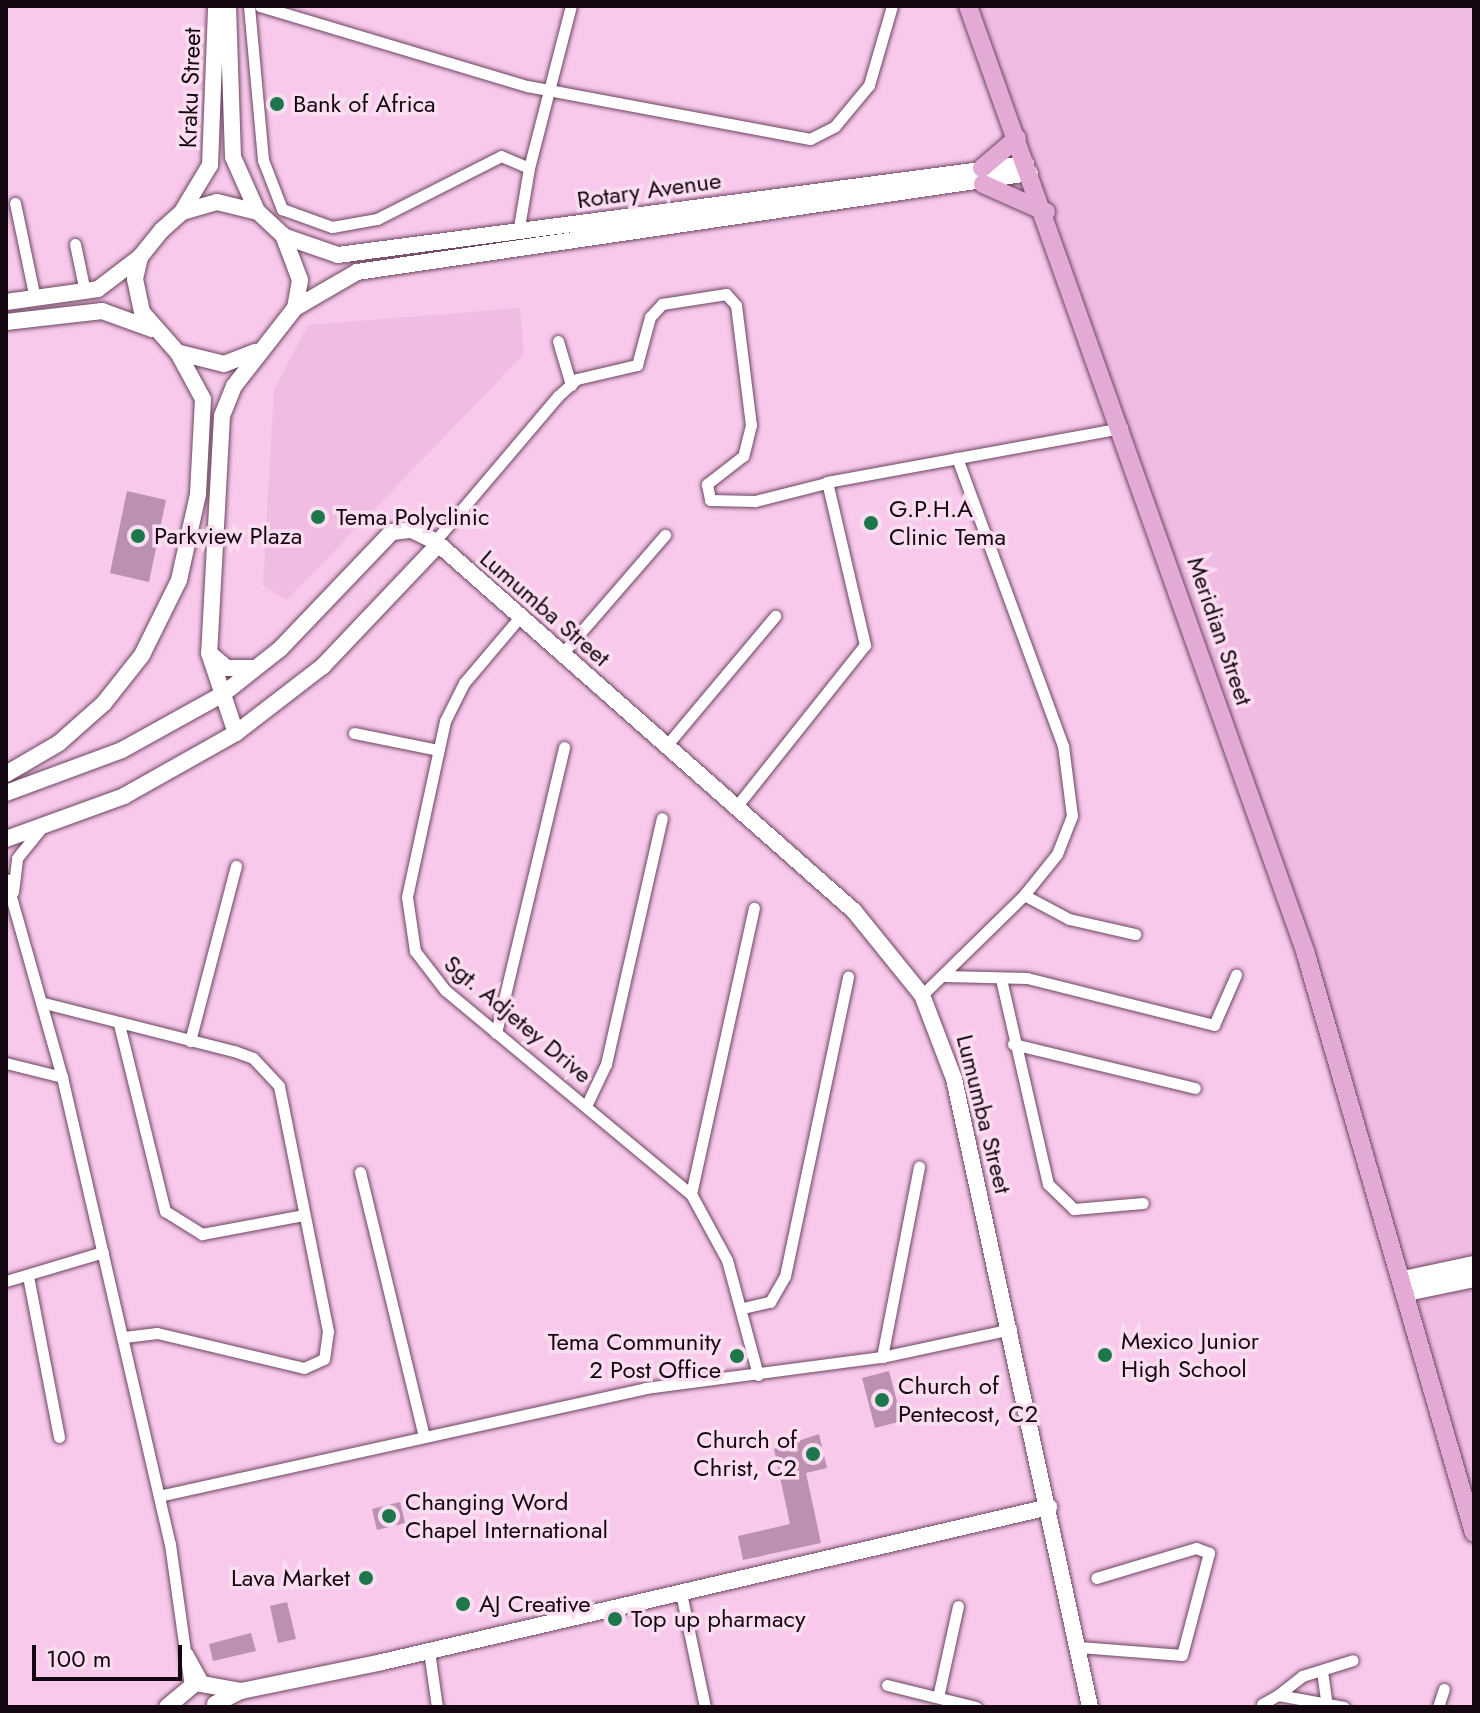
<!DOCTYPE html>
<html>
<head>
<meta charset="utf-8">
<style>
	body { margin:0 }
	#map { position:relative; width:1480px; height:1713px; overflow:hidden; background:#f8c9ea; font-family:Jost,sans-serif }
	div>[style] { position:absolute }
	.built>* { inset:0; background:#f1bce2 }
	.building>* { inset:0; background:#bc90af }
	.roads { filter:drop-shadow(0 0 2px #6c4561) drop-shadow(0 0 2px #6c4561) }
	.street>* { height:11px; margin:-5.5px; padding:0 5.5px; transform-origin:5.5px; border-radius:5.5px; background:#fff }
	.secondary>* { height:16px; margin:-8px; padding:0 8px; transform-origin:8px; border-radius:8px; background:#fff }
	.primary>* { height:18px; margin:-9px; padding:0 9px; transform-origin:9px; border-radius:9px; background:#e2aad4 }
	.dots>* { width:22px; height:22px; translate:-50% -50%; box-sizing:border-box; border:4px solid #faddf1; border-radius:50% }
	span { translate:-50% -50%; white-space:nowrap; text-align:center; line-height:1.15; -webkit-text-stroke:7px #faddf1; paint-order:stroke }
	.street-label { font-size:24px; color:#150712 }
	.poi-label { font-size:24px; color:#150712 }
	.left { translate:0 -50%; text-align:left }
	.right { translate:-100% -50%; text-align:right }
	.frame { position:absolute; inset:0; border:8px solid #150712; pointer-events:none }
	.scale { position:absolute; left:32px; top:1645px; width:150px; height:36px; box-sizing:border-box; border:4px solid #150712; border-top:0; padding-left:10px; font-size:24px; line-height:28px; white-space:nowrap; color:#150712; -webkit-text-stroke:6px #faddf1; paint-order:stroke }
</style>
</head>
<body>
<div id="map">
	<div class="built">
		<i style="clip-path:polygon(970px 6px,1474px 6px,1474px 1532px,1277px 875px)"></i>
		<i style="clip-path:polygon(520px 308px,524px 354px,287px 600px,263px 586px,274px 390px,308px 325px)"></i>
	</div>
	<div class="building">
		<i style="clip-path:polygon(127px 491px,166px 500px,149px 582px,110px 573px)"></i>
		<i style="clip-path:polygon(889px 1371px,902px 1421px,875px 1428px,862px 1378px)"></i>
		<i style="clip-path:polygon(819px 1434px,827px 1468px,806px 1473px,821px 1543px,743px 1560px,738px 1536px,790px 1524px,774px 1449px)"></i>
		<i style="clip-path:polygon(400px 1502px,405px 1523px,377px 1530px,372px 1509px)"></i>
		<i style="clip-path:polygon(287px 1602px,296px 1639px,278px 1643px,270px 1606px)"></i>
		<i style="clip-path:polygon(251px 1633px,256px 1651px,213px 1661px,209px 1644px)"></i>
	</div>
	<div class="roads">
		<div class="street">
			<i style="left:249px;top:6px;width:155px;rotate:84.8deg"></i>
			<i style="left:263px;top:160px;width:53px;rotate:68.8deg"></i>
			<i style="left:282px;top:209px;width:53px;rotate:19.8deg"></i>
			<i style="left:332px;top:227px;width:46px;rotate:-10.1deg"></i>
			<i style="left:377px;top:219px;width:139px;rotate:-26.9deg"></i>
			<i style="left:501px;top:156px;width:30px;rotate:23deg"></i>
			<i style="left:529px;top:168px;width:66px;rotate:99.6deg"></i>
			<i style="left:260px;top:6px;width:279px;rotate:16.7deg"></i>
			<i style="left:527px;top:86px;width:288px;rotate:10.6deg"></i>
			<i style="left:810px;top:139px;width:28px;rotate:-27deg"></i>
			<i style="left:835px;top:126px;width:53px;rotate:-50.3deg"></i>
			<i style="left:869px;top:85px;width:82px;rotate:-73.8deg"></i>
			<i style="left:529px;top:168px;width:167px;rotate:-75.5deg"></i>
			<i style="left:15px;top:203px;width:98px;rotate:78.2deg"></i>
			<i style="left:75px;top:244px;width:49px;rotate:78.2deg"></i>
			<i style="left:558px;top:341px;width:46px;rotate:73.5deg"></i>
			<i style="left:435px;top:541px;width:190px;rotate:-49.7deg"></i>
			<i style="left:558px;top:396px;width:25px;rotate:-42deg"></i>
			<i style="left:577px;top:379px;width:62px;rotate:-13.1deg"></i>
			<i style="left:637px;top:365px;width:50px;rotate:-74.8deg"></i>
			<i style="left:650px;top:317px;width:18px;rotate:-47deg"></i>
			<i style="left:662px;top:304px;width:65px;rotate:-8.9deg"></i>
			<i style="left:726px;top:294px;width:15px;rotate:48deg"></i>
			<i style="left:736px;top:305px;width:121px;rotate:82.9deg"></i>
			<i style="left:751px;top:425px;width:32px;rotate:104deg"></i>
			<i style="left:743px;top:456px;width:46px;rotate:142.1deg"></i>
			<i style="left:707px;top:484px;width:16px;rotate:79deg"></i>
			<i style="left:710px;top:500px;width:45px;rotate:1.3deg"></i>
			<i style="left:755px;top:501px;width:73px;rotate:-14.2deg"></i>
			<i style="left:519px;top:618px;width:85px;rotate:130.2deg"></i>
			<i style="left:464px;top:683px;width:42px;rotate:116.6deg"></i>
			<i style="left:445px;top:721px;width:180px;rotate:102.2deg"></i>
			<i style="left:407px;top:897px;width:55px;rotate:81.6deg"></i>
			<i style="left:415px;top:951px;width:49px;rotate:52.4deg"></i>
			<i style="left:445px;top:990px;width:320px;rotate:39.7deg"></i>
			<i style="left:691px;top:1194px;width:75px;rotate:61.4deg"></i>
			<i style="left:727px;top:1260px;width:119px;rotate:74.9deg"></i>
			<i style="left:561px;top:655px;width:159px;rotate:-49.1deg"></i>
			<i style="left:354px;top:733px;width:86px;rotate:11.4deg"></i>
			<i style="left:666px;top:746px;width:170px;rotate:-50deg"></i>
			<i style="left:736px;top:807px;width:207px;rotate:-51.5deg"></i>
			<i style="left:865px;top:645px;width:167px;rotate:-103.1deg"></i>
			<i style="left:827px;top:482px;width:300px;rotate:-10.4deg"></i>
			<i style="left:6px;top:879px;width:206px;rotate:74.2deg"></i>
			<i style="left:62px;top:1077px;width:479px;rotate:77deg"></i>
			<i style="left:170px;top:1544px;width:143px;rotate:82deg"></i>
			<i style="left:13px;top:892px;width:34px;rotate:-83deg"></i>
			<i style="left:17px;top:858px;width:40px;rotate:-51deg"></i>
			<i style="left:1024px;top:895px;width:51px;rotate:28.1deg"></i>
			<i style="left:1069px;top:919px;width:68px;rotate:12.8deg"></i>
			<i style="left:945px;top:976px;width:82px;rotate:1.4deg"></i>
			<i style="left:1027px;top:978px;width:193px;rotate:14.1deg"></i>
			<i style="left:1214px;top:1025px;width:55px;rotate:-66.3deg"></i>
			<i style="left:1001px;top:979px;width:210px;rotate:77.1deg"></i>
			<i style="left:1048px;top:1184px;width:36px;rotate:44deg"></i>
			<i style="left:1074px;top:1209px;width:69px;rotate:-5deg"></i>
			<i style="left:922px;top:995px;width:143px;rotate:-44.4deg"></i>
			<i style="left:1024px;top:895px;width:53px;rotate:-51.2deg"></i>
			<i style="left:1057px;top:854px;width:41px;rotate:-68.5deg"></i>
			<i style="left:1072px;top:816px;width:71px;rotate:-97.3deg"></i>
			<i style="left:1063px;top:746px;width:307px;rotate:-110.2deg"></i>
			<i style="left:44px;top:1003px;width:196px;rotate:14.2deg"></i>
			<i style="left:234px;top:1051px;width:20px;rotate:20deg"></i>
			<i style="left:253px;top:1058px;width:38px;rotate:47deg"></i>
			<i style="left:279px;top:1086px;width:250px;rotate:78.7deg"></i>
			<i style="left:328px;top:1331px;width:28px;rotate:98deg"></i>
			<i style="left:324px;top:1359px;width:22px;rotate:156deg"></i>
			<i style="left:304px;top:1368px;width:151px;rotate:-166.6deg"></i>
			<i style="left:157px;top:1333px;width:35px;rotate:173deg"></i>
			<i style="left:119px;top:1024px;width:193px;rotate:76.2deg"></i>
			<i style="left:165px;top:1211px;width:44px;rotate:31.9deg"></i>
			<i style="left:202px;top:1234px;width:104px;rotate:-10.6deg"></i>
			<i style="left:496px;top:1033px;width:294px;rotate:-76.6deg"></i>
			<i style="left:190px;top:1041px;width:181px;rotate:-75.3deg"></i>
			<i style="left:1013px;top:1044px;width:187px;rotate:13.6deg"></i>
			<i style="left:6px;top:1063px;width:58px;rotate:14deg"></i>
			<i style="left:587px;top:1104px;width:44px;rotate:-64.6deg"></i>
			<i style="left:606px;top:1064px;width:252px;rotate:-77.2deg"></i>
			<i style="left:360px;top:1172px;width:272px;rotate:76.4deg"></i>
			<i style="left:691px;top:1194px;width:293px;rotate:-77.6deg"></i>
			<i style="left:28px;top:1276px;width:164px;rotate:79.1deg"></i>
			<i style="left:6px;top:1281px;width:101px;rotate:-16.6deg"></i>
			<i style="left:743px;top:1308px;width:28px;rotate:-13deg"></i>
			<i style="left:770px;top:1302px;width:30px;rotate:-60deg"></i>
			<i style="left:785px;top:1276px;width:306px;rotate:-78.1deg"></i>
			<i style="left:882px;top:1357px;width:194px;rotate:-79deg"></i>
			<i style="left:159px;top:1496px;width:498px;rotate:-12.5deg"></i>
			<i style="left:645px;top:1388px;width:239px;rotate:-7.5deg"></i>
			<i style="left:882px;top:1357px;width:132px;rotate:-12.2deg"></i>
			<i style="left:681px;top:1593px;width:116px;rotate:78.1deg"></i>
			<i style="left:1079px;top:1647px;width:103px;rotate:4.4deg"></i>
			<i style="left:1182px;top:1655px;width:106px;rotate:-75.2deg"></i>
			<i style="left:1209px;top:1553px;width:14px;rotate:-159deg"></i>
			<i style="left:1196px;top:1548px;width:104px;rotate:163.3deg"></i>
			<i style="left:429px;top:1651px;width:57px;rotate:81.9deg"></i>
			<i style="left:187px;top:1653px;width:33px;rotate:61deg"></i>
			<i style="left:1322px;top:1671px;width:30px;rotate:82deg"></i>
			<i style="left:887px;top:1685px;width:92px;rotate:13.9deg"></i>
			<i style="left:1278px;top:1695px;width:31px;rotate:-38deg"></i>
			<i style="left:1302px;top:1676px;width:53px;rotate:-17.4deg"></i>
			<i style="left:938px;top:1697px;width:93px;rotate:-77.6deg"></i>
			<i style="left:1262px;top:1704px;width:18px;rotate:-29deg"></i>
			<i style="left:1278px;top:1695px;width:67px;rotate:10.3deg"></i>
			<i style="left:1438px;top:1707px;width:19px;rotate:-72deg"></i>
		</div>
		<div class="secondary">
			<i style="left:228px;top:6px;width:151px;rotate:88.1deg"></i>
			<i style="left:233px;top:157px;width:59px;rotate:66deg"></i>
			<i style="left:183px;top:210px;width:52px;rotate:-59deg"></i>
			<i style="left:210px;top:165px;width:159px;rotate:-87.8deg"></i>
			<i style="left:286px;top:237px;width:55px;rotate:19.1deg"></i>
			<i style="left:338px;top:255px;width:694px;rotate:-7.53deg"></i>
			<i style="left:6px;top:302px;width:93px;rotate:-8deg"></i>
			<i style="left:98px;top:289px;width:53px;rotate:-37.3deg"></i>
			<i style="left:295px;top:308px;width:72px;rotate:-30.1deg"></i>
			<i style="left:357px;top:272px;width:680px;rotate:-8.37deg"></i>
			<i style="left:6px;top:322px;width:97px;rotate:-6.5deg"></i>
			<i style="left:102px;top:311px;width:53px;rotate:19.8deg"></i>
			<i style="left:180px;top:353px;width:45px;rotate:14deg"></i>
			<i style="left:224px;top:364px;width:34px;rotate:-21deg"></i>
			<i style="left:209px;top:653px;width:23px;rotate:40deg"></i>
			<i style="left:227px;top:668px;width:28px"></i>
			<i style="left:6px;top:774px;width:61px;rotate:-30.3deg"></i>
			<i style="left:59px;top:743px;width:60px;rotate:-41.6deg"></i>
			<i style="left:104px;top:703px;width:61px;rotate:-51.6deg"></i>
			<i style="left:142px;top:655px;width:84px;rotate:-63.7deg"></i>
			<i style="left:179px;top:580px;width:88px;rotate:-77.5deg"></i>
			<i style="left:198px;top:494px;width:95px;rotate:-87deg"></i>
			<i style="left:203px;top:399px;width:52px;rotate:-118.5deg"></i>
			<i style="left:178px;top:353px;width:55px;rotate:-131.3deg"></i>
			<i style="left:142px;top:312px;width:34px;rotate:-102deg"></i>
			<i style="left:135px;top:279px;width:23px;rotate:-77deg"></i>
			<i style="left:140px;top:257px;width:35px;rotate:-51deg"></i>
			<i style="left:162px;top:230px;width:27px;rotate:-42deg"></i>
			<i style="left:182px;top:212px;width:36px;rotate:-16deg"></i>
			<i style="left:217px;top:202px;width:42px;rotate:13.7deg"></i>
			<i style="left:258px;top:212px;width:34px;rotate:43deg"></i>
			<i style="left:283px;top:235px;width:48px;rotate:69.3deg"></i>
			<i style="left:300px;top:280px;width:28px;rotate:100deg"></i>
			<i style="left:295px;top:308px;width:99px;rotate:128deg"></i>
			<i style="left:234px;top:386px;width:32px;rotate:112deg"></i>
			<i style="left:222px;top:416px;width:237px;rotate:93.1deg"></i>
			<i style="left:209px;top:653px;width:84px;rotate:71.4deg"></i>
			<i style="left:6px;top:793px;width:124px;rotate:-20.3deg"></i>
			<i style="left:122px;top:750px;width:115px;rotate:-29deg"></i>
			<i style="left:223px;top:694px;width:73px;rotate:-38.3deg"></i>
			<i style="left:280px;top:649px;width:162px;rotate:-46.3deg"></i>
			<i style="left:392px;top:532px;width:20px;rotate:-6deg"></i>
			<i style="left:412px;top:530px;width:25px;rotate:26deg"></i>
			<i style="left:435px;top:541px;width:559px;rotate:41.45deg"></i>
			<i style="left:854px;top:911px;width:108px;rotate:51deg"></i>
			<i style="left:922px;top:995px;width:90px;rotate:69.1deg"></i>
			<i style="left:954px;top:1079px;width:643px;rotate:77.78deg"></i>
			<i style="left:6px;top:839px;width:126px;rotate:-20deg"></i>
			<i style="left:124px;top:796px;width:129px;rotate:-29.4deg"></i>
			<i style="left:236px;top:733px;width:110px;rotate:-37.6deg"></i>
			<i style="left:323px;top:666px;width:166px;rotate:-46.5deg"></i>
			<i style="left:1403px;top:1279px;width:73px;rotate:-11.9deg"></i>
			<i style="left:1407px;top:1293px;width:68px;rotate:-11.8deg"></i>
			<i style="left:215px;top:1704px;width:29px;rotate:-27deg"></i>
			<i style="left:167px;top:1707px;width:38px;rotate:-40deg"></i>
			<i style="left:196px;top:1683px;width:46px;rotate:10.1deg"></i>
			<i style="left:241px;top:1691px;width:144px;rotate:-11.6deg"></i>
			<i style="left:382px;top:1662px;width:685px;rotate:-13.08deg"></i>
		</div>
		<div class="primary">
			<i style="left:968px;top:6px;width:1003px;rotate:70.37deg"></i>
			<i style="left:1305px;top:951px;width:606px;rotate:73.81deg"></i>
			<i style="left:982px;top:168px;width:46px;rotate:-40.6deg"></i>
			<i style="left:983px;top:184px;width:69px;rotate:24deg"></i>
		</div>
	</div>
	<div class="dots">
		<i style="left:277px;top:104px;background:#1e774c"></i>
		<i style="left:318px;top:517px;background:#1e774c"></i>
		<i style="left:871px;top:523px;background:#1e774c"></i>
		<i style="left:138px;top:536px;background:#1e774c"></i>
		<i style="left:1105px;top:1355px;background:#1e774c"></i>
		<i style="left:737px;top:1356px;background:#1e774c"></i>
		<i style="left:882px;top:1400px;background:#1e774c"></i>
		<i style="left:813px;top:1454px;background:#1e774c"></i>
		<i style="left:389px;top:1516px;background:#1e774c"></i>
		<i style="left:366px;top:1578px;background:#1e774c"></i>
		<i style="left:463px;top:1604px;background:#1e774c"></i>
		<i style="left:615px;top:1619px;background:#1e774c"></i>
	</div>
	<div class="street-label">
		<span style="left:190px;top:88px;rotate:-88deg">Kraku Street</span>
		<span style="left:649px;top:190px;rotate:-8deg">Rotary Avenue</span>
		<span style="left:545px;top:608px;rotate:41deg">Lumumba Street</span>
		<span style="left:1220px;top:631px;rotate:71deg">Meridian Street</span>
		<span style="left:518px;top:1019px;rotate:40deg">Sgt. Adjetey Drive</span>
		<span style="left:984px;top:1114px;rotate:76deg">Lumumba Street</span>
	</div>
	<div class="poi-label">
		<span class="left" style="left:293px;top:104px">Bank of Africa</span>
		<span class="left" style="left:889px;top:523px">G.P.H.A<br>Clinic Tema</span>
		<span class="left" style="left:336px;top:517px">Tema Polyclinic</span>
		<span class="left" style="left:154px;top:536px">Parkview Plaza</span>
		<span class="left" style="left:1121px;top:1355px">Mexico Junior<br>High School</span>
		<span class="right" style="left:721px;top:1356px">Tema Community<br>2 Post Office</span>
		<span class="left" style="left:898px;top:1400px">Church of<br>Pentecost, C2</span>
		<span class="right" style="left:797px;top:1454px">Church of<br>Christ, C2</span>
		<span class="left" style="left:405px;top:1516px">Changing Word<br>Chapel International</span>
		<span class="right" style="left:350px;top:1578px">Lava Market</span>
		<span class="left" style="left:479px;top:1604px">AJ Creative</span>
		<span class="left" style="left:631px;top:1619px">Top up pharmacy</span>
	</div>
	<div class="frame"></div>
	<div class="scale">100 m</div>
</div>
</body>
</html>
